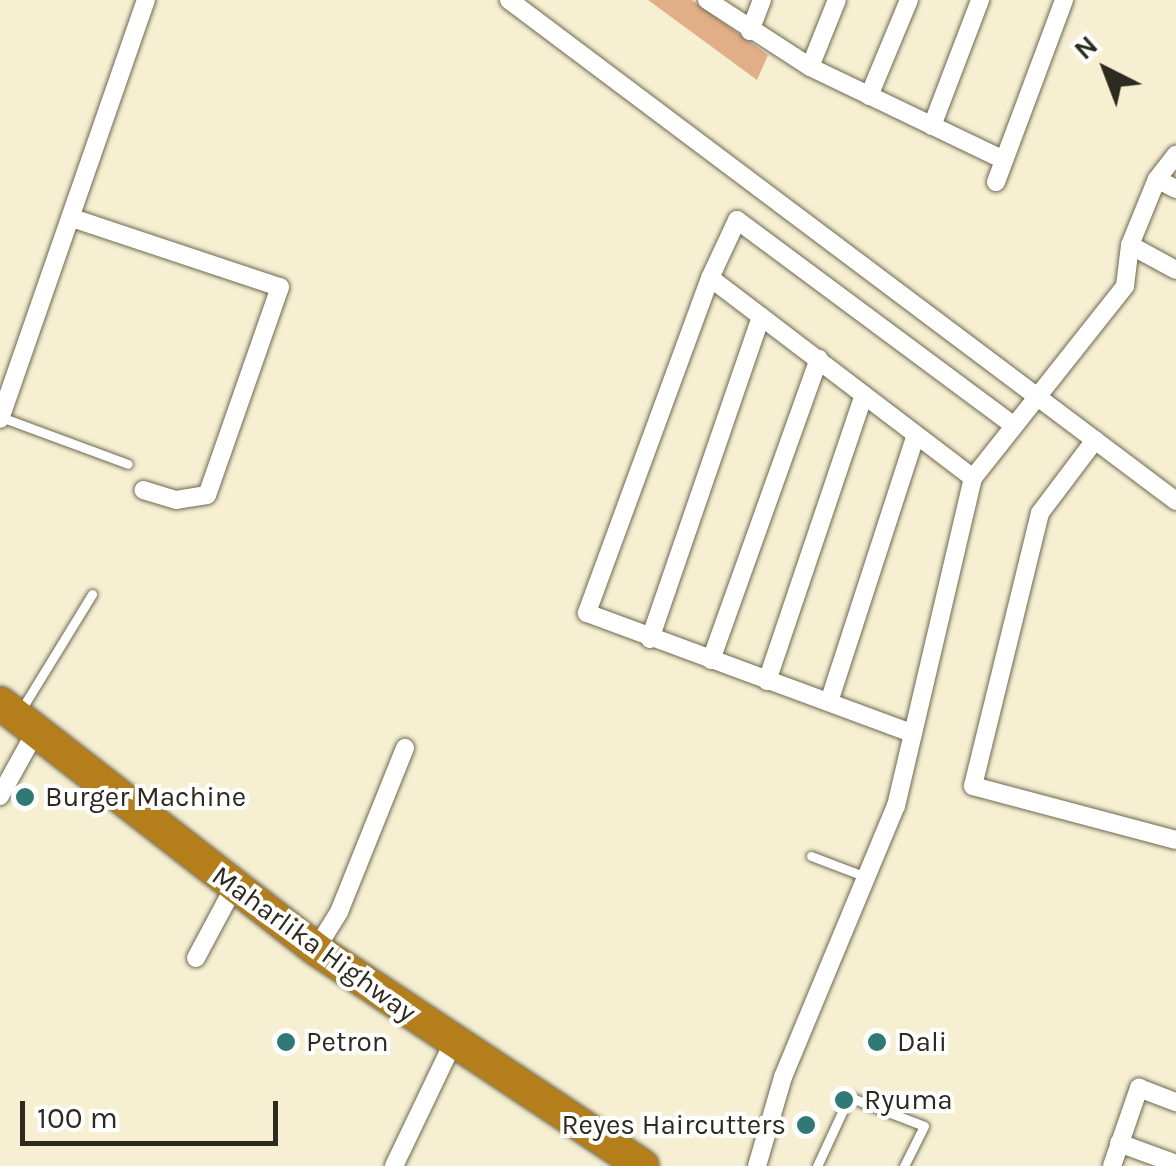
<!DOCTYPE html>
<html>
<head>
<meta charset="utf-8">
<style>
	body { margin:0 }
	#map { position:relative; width:1176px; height:1166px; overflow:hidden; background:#f6efd2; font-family:Karla,sans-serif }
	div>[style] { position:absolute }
	.green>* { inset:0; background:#e1ae88 }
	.roads { filter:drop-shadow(0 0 2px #6e684f) drop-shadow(0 0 2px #6e684f) }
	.lane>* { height:9px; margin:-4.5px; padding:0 4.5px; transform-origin:4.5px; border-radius:4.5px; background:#fff }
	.street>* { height:18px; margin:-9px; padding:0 9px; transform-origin:9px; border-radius:9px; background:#fff }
	.highway>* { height:32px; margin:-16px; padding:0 16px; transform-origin:16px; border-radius:16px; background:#b47e1b }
	.dots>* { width:28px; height:28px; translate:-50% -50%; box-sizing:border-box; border:5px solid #fff; border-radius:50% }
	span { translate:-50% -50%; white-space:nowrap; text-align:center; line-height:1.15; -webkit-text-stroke:8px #fff; paint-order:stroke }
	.poi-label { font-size:28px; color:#2d2b20 }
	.left { translate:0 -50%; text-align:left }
	.right { translate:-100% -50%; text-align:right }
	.street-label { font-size:28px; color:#2d2b20 }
	.north { position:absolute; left:1056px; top:20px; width:100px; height:100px; -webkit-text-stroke:8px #fff; paint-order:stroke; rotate:318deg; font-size:28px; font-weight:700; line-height:40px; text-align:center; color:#2d2b20 }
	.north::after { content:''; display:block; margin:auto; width:35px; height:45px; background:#2d2b20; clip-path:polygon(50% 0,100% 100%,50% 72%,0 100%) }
	.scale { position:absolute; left:20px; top:1101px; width:258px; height:45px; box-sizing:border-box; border:5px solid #2d2b20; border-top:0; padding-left:12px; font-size:30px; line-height:35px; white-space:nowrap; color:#2d2b20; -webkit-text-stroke:8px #fff; paint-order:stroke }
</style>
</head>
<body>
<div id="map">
	<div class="green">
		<i style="clip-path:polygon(648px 0,692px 0,768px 55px,757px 80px)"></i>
	</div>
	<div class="roads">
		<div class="lane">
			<i style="left:1px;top:417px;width:135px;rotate:20.3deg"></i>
			<i style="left:21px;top:710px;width:136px;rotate:-58.5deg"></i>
			<i style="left:811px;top:856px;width:62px;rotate:20.8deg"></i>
			<i style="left:817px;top:1166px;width:76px;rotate:-65.1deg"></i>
			<i style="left:849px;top:1097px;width:80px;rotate:21.1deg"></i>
			<i style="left:924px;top:1126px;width:45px;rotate:116.6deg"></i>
		</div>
		<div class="street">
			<i style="left:509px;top:0;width:834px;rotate:36.91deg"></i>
			<i style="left:707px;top:0;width:123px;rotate:33deg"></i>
			<i style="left:810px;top:67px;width:213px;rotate:25.6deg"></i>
			<i style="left:750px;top:31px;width:33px;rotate:-69deg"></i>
			<i style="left:810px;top:67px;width:72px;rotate:-68.1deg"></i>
			<i style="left:869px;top:96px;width:104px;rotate:-67.4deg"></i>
			<i style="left:932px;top:126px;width:135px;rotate:-69.1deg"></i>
			<i style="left:1157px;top:179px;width:21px;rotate:28deg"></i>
			<i style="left:996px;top:182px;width:194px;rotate:-69.5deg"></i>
			<i style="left:72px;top:218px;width:219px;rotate:18.4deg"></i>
			<i style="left:280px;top:287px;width:220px;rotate:109.3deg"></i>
			<i style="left:207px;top:495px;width:31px;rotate:171deg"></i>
			<i style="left:176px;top:500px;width:34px;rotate:-163deg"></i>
			<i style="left:1130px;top:245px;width:52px;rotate:28.5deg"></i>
			<i style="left:710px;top:278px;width:357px;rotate:110.2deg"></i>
			<i style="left:587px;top:613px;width:346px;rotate:20.3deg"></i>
			<i style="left:0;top:419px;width:444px;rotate:-70.8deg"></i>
			<i style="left:1095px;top:440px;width:91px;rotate:127deg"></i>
			<i style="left:1040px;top:513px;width:281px;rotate:103.8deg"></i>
			<i style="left:973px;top:786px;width:210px;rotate:14.9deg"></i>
			<i style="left:973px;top:478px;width:330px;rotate:-142.7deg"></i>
			<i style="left:710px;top:278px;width:64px;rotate:-65deg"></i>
			<i style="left:737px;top:220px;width:344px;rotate:36.6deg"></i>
			<i style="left:650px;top:639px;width:341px;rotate:-71deg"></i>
			<i style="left:711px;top:660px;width:320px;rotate:-70.3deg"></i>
			<i style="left:767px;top:681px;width:302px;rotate:-71.3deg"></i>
			<i style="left:829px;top:702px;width:281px;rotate:-72deg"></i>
			<i style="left:0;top:796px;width:74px;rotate:-61deg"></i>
			<i style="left:316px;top:949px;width:44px;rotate:-58.1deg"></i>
			<i style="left:339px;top:912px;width:177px;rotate:-68.1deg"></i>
			<i style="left:196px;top:958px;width:81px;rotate:-61.8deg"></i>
			<i style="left:1119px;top:1143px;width:61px;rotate:20.2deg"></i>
			<i style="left:394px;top:1166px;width:136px;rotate:-64.4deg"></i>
			<i style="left:757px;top:1166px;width:93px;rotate:-73.7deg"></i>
			<i style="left:783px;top:1077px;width:294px;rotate:-67.4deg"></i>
			<i style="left:896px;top:806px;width:337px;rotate:-76.8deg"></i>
			<i style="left:973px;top:478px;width:245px;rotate:-51.6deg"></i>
			<i style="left:1125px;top:286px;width:41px;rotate:-83deg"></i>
			<i style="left:1130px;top:245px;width:71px;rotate:-67.8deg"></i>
			<i style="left:1157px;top:179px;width:31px;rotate:-52deg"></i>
			<i style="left:1112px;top:1166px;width:83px;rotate:-70.9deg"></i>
			<i style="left:1139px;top:1088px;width:40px;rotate:21deg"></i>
		</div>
		<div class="highway">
			<i style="left:0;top:703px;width:400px;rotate:37.9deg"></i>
			<i style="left:316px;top:949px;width:392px;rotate:33.6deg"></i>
		</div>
	</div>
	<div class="dots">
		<i style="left:25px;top:797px;background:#317974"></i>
		<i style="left:286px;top:1042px;background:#317974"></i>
		<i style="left:877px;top:1042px;background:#317974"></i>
		<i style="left:844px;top:1100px;background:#317974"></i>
		<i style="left:806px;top:1125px;background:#317974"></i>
	</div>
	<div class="poi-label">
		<span class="left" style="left:45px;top:797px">Burger Machine</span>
		<span class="left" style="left:306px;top:1042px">Petron</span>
		<span class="left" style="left:897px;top:1042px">Dali</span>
		<span class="left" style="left:864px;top:1100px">Ryuma</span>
		<span class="right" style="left:786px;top:1125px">Reyes Haircutters</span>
	</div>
	<div class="street-label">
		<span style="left:314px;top:944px;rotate:36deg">Maharlika Highway</span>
	</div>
	<div class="north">N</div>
	<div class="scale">100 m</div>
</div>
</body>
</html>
